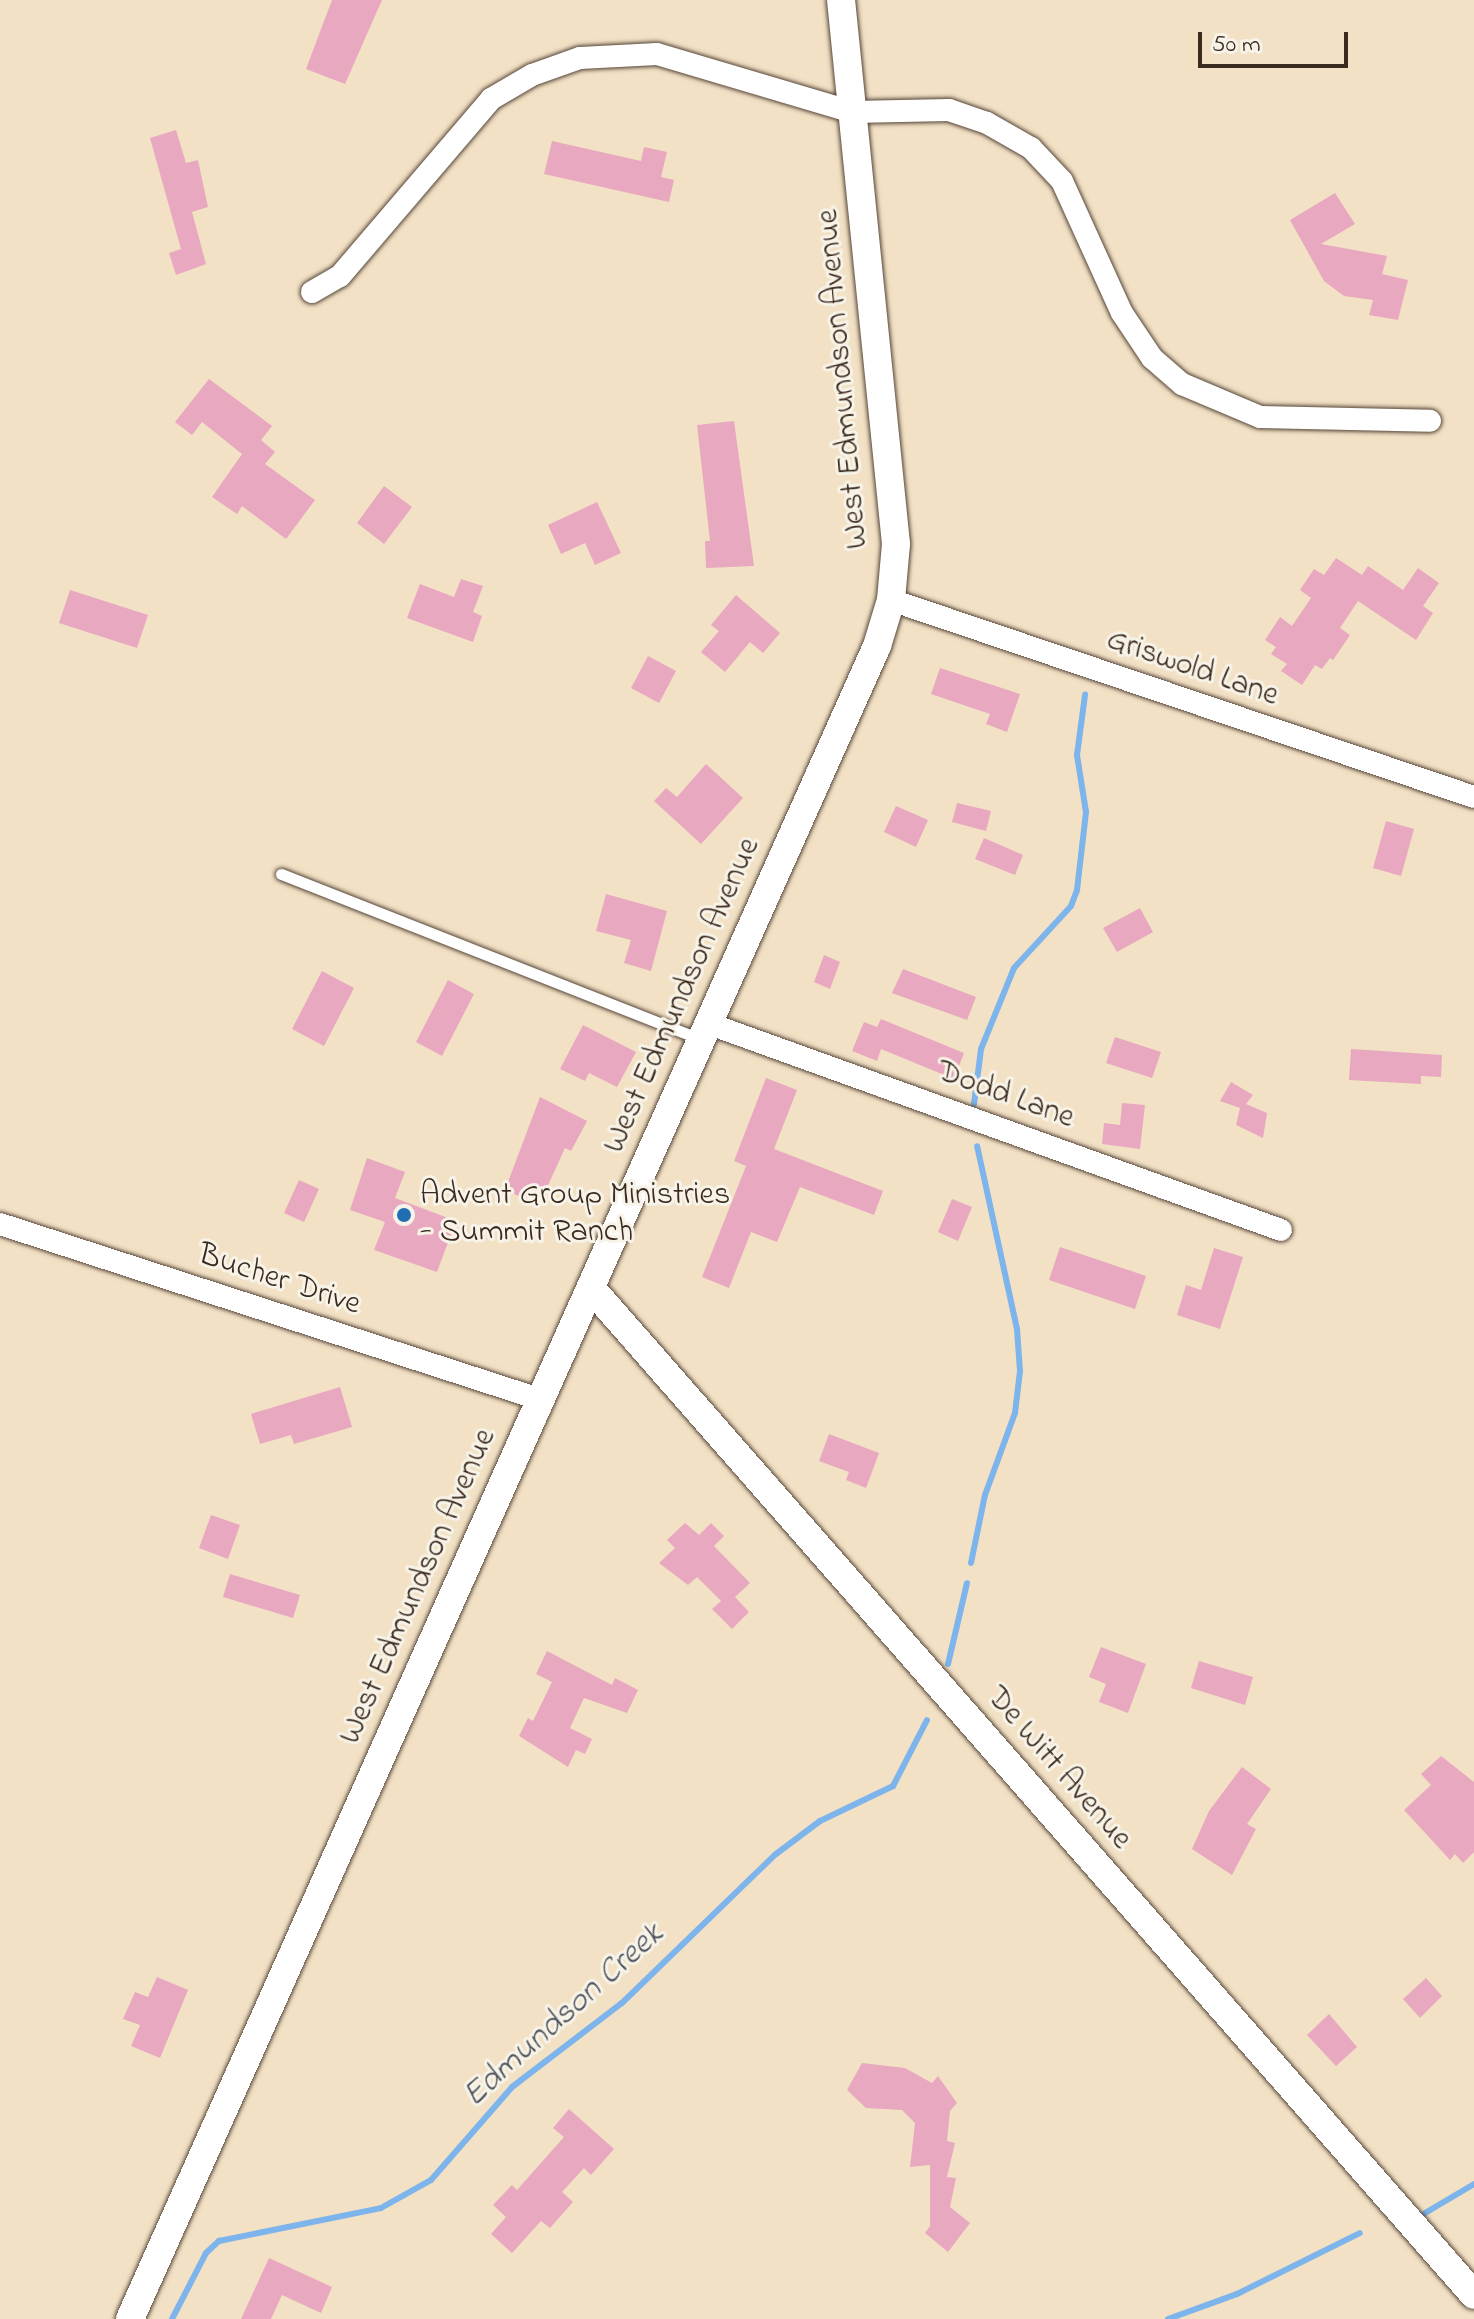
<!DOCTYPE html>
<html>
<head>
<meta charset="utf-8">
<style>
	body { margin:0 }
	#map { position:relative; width:1474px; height:2319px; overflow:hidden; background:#f2e1c5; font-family:"Indie Flower",sans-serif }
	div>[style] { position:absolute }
	.stream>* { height:6px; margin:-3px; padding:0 3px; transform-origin:3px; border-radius:3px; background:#7db4ec }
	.building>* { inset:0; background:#e8a8c0 }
	.roads { filter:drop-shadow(0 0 2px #564537) drop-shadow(0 0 2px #564537) }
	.service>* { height:11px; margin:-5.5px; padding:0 5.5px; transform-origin:5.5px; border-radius:5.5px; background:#fff }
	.minor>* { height:22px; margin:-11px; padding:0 11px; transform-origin:11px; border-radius:11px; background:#fff }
	.tertiary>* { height:28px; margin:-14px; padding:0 14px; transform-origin:14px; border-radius:14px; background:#fff }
	.dots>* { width:22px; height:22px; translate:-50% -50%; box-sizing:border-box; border:4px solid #f7f3e8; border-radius:50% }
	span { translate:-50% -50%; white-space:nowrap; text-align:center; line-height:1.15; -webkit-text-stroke:6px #f7f3e8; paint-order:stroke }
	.street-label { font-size:32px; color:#3b2a1e }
	.poi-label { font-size:32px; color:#3b2a1e }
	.left { translate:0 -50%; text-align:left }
	.water-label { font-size:34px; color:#4f535c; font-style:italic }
	.scale { position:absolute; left:1198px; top:32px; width:150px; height:36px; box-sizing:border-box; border:4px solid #3b2a1e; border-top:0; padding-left:10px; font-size:24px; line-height:28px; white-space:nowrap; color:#3b2a1e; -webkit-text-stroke:6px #f7f3e8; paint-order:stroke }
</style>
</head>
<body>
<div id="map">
	<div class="stream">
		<i style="left:974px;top:1104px;width:55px;rotate:-82.7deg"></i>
		<i style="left:981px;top:1049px;width:87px;rotate:-67.8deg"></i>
		<i style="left:1014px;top:968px;width:84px;rotate:-47.4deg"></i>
		<i style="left:1071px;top:906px;width:17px;rotate:-69deg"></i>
		<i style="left:1077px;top:890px;width:79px;rotate:-83.4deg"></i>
		<i style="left:1086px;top:812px;width:58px;rotate:-99deg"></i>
		<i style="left:1077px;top:755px;width:61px;rotate:-82.4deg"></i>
		<i style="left:971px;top:1563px;width:69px;rotate:-78.4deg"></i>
		<i style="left:985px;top:1495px;width:87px;rotate:-69.9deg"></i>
		<i style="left:1015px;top:1413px;width:42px;rotate:-83.2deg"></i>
		<i style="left:1020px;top:1371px;width:42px;rotate:-94.1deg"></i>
		<i style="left:1017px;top:1329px;width:187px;rotate:-102.3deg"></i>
		<i style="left:948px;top:1664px;width:83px;rotate:-76.8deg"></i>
		<i style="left:1425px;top:2213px;width:57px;rotate:-30.6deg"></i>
		<i style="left:172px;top:2319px;width:74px;rotate:-62.7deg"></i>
		<i style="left:206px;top:2253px;width:18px;rotate:-43deg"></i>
		<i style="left:219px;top:2241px;width:165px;rotate:-11.5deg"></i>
		<i style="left:381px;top:2208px;width:57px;rotate:-29.2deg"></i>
		<i style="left:431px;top:2180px;width:123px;rotate:-48.9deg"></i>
		<i style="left:512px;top:2087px;width:138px;rotate:-37.4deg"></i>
		<i style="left:622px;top:2003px;width:214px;rotate:-44.1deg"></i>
		<i style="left:776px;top:1854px;width:55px;rotate:-36.9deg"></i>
		<i style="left:820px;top:1821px;width:81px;rotate:-25.6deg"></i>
		<i style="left:893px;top:1786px;width:74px;rotate:-62.7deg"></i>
		<i style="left:1168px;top:2319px;width:73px;rotate:-19.9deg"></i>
		<i style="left:1237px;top:2294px;width:137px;rotate:-26.4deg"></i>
	</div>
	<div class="building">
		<i style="clip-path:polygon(332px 0,382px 0,345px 84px,306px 69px)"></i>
		<i style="clip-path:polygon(176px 130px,186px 163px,198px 160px,208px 207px,192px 212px,206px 264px,176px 275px,169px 253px,181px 249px,150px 138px)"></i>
		<i style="clip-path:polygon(552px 141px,641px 161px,644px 147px,667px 152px,661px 177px,674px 180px,669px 202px,544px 174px)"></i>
		<i style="clip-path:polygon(1335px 193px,1355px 224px,1321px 244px,1387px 256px,1382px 274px,1408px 280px,1398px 320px,1369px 315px,1373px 300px,1344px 296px,1324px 281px,1290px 220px)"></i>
		<i style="clip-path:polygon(209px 379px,272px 426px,261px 440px,275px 452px,265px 464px,315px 500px,286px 539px,242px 506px,237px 514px,212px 497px,242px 454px,202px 422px,192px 435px,175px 422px)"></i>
		<i style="clip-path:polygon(734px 421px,754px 566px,706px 568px,705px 541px,710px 541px,697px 425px)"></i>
		<i style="clip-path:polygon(384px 486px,412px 507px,384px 544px,357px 523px)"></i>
		<i style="clip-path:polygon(597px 502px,621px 553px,595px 565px,585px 543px,561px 554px,548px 525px)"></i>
		<i style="clip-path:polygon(1336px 558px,1362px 575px,1368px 566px,1403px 590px,1418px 568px,1439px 583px,1423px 606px,1433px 613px,1416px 640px,1358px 601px,1340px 628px,1350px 635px,1333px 660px,1330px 658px,1322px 669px,1315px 665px,1302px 685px,1281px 671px,1287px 664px,1271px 654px,1276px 647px,1265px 640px,1280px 617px,1292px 626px,1311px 598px,1300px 590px,1314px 569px,1324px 575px)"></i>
		<i style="clip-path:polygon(461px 579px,483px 586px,473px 612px,482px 616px,473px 642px,407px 618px,420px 584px,454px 597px)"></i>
		<i style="clip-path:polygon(70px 590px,148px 615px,137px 648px,59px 623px)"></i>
		<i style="clip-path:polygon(736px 595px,780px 633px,763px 653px,750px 642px,725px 672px,701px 652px,719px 631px,711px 625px)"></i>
		<i style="clip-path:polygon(648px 656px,676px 671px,659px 703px,631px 688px)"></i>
		<i style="clip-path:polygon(940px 668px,1020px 694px,1007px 732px,986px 724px,990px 714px,931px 694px)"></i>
		<i style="clip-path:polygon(706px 764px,743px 798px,701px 844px,654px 801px,666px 788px,677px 797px)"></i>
		<i style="clip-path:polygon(957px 803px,991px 811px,986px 831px,952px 822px)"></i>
		<i style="clip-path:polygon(896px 806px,928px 820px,916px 847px,884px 832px)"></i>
		<i style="clip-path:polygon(1386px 821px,1414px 829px,1401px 876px,1373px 868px)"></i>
		<i style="clip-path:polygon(984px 838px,1023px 855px,1015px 875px,975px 859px)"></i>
		<i style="clip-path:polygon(606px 894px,667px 911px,651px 971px,624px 963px,631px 940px,596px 931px)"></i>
		<i style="clip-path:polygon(1140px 908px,1153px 932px,1117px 952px,1103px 928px)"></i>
		<i style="clip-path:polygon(824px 955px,840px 962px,830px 989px,814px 982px)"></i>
		<i style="clip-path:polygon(903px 969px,976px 997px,967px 1020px,892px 993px)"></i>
		<i style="clip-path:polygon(322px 971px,354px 988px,324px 1046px,292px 1029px)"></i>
		<i style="clip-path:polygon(448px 980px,474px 994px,442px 1056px,416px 1042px)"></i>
		<i style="clip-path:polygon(881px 1019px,964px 1053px,954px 1079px,881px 1049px,877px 1061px,852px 1051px,864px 1022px,877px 1027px)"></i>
		<i style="clip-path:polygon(583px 1025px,636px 1052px,617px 1087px,589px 1073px,585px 1081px,560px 1069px)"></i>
		<i style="clip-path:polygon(1115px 1037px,1161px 1052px,1152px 1078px,1106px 1063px)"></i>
		<i style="clip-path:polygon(1351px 1049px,1442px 1055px,1441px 1077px,1421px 1076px,1421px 1084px,1349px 1080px)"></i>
		<i style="clip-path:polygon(766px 1078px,797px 1090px,774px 1149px,883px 1191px,874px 1215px,800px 1187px,777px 1242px,751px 1232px,729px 1288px,702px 1277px,746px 1166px,734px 1161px)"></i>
		<i style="clip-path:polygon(1231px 1082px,1253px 1095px,1246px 1104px,1267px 1113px,1263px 1138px,1236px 1125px,1240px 1108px,1220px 1101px)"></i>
		<i style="clip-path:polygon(540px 1097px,587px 1121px,571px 1151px,565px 1148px,539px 1205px,505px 1190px)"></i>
		<i style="clip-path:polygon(1122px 1103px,1145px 1105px,1140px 1149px,1102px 1144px,1104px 1123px,1120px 1125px)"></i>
		<i style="clip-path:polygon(367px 1158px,405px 1172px,395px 1198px,456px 1221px,437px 1272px,374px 1250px,385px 1222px,350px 1210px)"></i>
		<i style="clip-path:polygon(299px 1180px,319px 1189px,304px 1222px,284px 1213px)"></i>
		<i style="clip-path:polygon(952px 1199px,972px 1207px,958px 1241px,938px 1232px)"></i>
		<i style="clip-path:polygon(1060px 1247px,1146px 1276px,1135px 1309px,1049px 1280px)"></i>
		<i style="clip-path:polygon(1214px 1248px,1243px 1257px,1220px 1329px,1177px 1315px,1186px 1285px,1201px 1290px)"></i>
		<i style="clip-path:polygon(340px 1387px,352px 1427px,294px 1444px,291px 1435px,260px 1444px,251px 1414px)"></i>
		<i style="clip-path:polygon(829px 1434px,879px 1453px,866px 1488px,846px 1480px,849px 1472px,819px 1461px)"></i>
		<i style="clip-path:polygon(211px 1515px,240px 1525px,228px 1559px,199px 1548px)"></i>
		<i style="clip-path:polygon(685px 1523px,699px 1535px,711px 1523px,724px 1536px,714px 1546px,750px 1583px,735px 1597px,749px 1612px,732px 1629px,712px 1609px,721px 1601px,697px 1577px,688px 1585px,659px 1563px,675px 1548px,667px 1540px)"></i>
		<i style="clip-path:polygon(230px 1574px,300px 1595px,293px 1618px,223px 1597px)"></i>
		<i style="clip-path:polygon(1101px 1647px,1146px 1664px,1128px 1713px,1099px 1702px,1106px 1684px,1089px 1677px)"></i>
		<i style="clip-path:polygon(547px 1651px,612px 1685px,615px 1678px,638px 1690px,627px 1713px,584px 1698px,570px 1728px,592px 1739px,585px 1754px,576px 1750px,568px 1767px,519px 1736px,528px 1718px,533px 1721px,552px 1682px,536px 1674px)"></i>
		<i style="clip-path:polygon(1199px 1661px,1253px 1677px,1245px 1705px,1191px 1688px)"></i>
		<i style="clip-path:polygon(1441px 1756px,1474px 1782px,1474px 1852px,1463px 1863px,1455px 1854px,1450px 1860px,1404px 1810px,1431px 1785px,1421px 1774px)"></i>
		<i style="clip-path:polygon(1242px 1767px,1271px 1789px,1247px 1824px,1256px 1829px,1232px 1875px,1192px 1849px,1209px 1811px)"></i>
		<i style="clip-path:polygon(157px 1977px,188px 1990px,160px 2058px,131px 2046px,140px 2025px,123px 2019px,135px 1992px,148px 1997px)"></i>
		<i style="clip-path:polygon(1426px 1978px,1442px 1996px,1420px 2018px,1403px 1999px)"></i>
		<i style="clip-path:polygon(1329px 2014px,1357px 2047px,1336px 2066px,1307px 2035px)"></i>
		<i style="clip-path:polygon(862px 2063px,905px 2068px,932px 2083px,938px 2076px,957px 2103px,950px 2111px,947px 2141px,955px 2143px,947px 2177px,956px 2178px,950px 2207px,970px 2223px,948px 2252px,925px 2233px,930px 2226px,930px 2165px,910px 2167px,915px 2123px,902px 2110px,866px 2108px,847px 2090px)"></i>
		<i style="clip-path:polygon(569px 2109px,614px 2149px,591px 2175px,584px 2168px,562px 2192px,573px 2202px,550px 2228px,541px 2221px,512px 2253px,491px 2234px,506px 2217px,493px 2205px,512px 2185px,517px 2190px,564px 2137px,553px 2128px)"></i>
		<i style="clip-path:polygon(269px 2258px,332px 2287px,321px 2313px,282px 2295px,271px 2319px,241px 2319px)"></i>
	</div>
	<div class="roads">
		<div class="service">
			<i style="left:281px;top:874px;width:450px;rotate:21.5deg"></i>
		</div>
		<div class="minor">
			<i style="left:312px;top:292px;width:32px;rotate:-30deg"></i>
			<i style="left:340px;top:276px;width:233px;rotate:-49.5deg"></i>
			<i style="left:491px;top:99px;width:48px;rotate:-30.3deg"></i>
			<i style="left:532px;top:75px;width:51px;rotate:-19.5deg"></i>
			<i style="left:580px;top:58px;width:77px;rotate:-3deg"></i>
			<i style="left:657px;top:54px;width:204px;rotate:16.5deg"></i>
			<i style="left:853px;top:112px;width:96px;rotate:-1.2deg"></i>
			<i style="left:949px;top:110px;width:40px;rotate:18.9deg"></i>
			<i style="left:987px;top:123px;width:51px;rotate:29.6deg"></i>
			<i style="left:1031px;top:148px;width:45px;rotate:46.8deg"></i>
			<i style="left:1062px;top:181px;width:145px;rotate:65.6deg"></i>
			<i style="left:1122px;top:313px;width:54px;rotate:56.3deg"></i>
			<i style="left:1152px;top:358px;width:40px;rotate:41deg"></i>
			<i style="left:1182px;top:384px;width:85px;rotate:22.9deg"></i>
			<i style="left:1260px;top:417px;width:170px;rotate:1.3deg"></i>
			<i style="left:891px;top:600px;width:615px;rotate:18.67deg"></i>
			<i style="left:707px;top:1023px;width:610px;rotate:19.83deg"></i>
			<i style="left:0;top:1224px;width:567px;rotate:17.99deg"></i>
		</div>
		<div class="tertiary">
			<i style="left:591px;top:1288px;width:1339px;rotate:48.75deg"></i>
			<i style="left:130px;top:2319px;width:1832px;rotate:-65.94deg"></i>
			<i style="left:877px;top:646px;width:48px;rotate:-73.1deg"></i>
			<i style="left:891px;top:600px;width:56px;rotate:-84.9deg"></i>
			<i style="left:896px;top:544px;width:547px;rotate:-95.77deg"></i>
		</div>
	</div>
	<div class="dots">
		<i style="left:404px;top:1215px;background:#1f6fb2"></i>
	</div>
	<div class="street-label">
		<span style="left:844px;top:379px;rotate:-95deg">West Edmundson Avenue</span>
		<span style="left:1192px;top:669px;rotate:19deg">Griswold Lane</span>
		<span style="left:683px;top:996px;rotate:-66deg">West Edmundson Avenue</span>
		<span style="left:1005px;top:1096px;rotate:20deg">Dodd Lane</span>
		<span style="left:279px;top:1281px;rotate:18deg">Bucher Drive</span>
		<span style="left:419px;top:1587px;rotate:-66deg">West Edmundson Avenue</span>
		<span style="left:1058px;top:1769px;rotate:49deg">De Witt Avenue</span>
	</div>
	<div class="poi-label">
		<span class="left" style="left:420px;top:1215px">Advent Group Ministries<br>- Summit Ranch</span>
	</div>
	<div class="water-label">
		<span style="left:564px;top:2016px;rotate:-42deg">Edmundson Creek</span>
	</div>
	<div class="scale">50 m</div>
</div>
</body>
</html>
